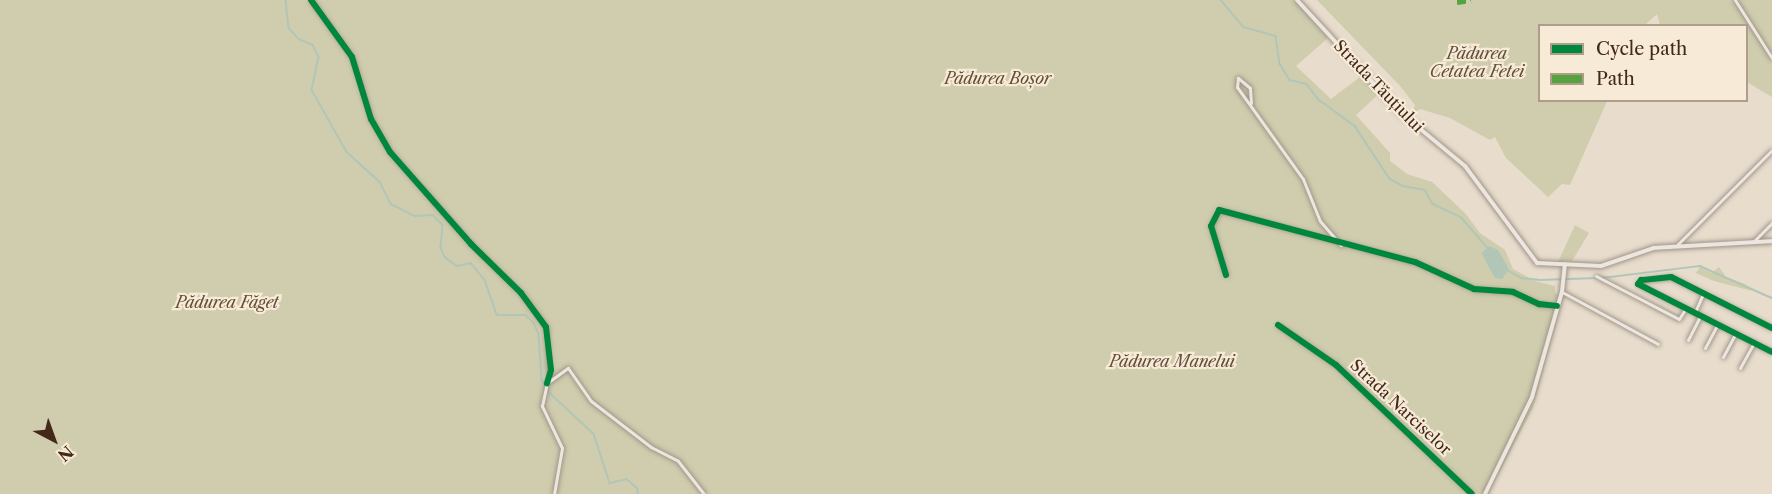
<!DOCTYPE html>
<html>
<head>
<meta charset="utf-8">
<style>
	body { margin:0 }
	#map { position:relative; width:1772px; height:494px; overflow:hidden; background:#e8dccc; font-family:"Libre Caslon Text",serif }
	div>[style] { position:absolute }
	.green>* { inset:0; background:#cfcdad }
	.water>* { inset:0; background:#b2c6b8 }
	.stream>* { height:1.5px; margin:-0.75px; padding:0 0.75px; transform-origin:0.75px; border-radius:0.75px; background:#b2c6b8 }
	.roads { filter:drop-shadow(0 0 2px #9e9489) drop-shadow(0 0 2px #9e9489) }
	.minor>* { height:3px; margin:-1.5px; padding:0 1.5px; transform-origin:1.5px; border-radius:1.5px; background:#ece6de }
	.tertiary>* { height:4px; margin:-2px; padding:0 2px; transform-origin:2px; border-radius:2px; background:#ece6de }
	.secondary>* { height:4px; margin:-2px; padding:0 2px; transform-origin:2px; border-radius:2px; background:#ece6de }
	.quiet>* { height:4.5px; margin-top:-2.25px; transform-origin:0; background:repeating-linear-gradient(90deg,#55a340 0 9px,transparent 0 13.5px) }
	.cycleway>* { height:6px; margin:-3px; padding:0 3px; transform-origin:3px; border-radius:3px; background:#00873e }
	span { translate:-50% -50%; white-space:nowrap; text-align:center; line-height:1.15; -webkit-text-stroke:4.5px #f7ead7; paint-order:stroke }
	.park-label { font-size:16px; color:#624f39; font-style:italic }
	.street-label { font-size:16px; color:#44291b }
	.legend { position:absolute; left:1538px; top:24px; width:210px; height:78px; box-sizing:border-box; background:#f7ead7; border:2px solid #af9d8c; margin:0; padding:8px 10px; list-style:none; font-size:18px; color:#44291b }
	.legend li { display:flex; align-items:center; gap:12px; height:30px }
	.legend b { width:30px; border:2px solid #af9d8c }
	.north { position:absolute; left:24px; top:410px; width:60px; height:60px; -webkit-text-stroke:4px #f7ead7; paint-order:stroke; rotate:139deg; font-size:16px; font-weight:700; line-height:24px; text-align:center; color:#44291b }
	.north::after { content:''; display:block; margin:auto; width:21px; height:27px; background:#44291b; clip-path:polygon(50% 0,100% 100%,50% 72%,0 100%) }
</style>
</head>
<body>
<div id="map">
	<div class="green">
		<i style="clip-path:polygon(0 0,1294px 0,1328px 38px,1296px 66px,1331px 99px,1364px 74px,1381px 92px,1356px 115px,1390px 153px,1390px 161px,1407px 174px,1432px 182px,1465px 213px,1480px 233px,1505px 250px,1513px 269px,1535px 281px,1555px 286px,1555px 293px,1563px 297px,1533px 408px,1488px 494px,0 494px)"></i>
		<i style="clip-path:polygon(1317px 0,1772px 0,1772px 97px,1747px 82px,1746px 26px,1660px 25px,1657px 14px,1645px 25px,1540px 26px,1540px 100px,1607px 101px,1570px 185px,1562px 184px,1548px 197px,1506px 158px,1495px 137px,1490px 140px,1450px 118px,1420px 109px,1412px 114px,1415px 105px,1401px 87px)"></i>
		<i style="clip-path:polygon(1575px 225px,1589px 233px,1572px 261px,1558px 262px)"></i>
		<i style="clip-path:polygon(1700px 267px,1711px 273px,1719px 267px,1726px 277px,1745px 284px,1752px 291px,1714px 281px,1696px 273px)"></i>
	</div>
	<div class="water">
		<i style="clip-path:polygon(1489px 246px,1498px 250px,1509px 269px,1502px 279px,1495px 278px,1484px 258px,1482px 253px)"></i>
	</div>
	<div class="stream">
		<i style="left:286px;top:0;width:28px;rotate:84deg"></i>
		<i style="left:289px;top:28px;width:15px;rotate:48deg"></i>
		<i style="left:299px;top:39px;width:15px;rotate:23deg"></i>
		<i style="left:313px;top:45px;width:13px;rotate:63deg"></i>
		<i style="left:319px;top:57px;width:34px;rotate:102deg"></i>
		<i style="left:312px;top:90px;width:71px;rotate:60.6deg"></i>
		<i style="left:347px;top:152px;width:45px;rotate:42.3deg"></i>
		<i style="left:380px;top:182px;width:25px;rotate:63deg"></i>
		<i style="left:391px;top:204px;width:27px;rotate:27deg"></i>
		<i style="left:415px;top:216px;width:18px;rotate:-3deg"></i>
		<i style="left:433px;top:215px;width:14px;rotate:45deg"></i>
		<i style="left:443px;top:225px;width:23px;rotate:95deg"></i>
		<i style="left:441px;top:248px;width:10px;rotate:66deg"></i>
		<i style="left:445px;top:257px;width:15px;rotate:37deg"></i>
		<i style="left:457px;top:266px;width:14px;rotate:-12deg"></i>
		<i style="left:471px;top:263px;width:22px;rotate:51deg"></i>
		<i style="left:485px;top:280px;width:37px;rotate:71deg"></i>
		<i style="left:497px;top:315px;width:29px"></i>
		<i style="left:526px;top:315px;width:11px;rotate:45deg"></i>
		<i style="left:534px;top:323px;width:12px;rotate:66deg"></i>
		<i style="left:539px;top:334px;width:46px;rotate:86.3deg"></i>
		<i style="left:542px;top:380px;width:15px;rotate:58deg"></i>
		<i style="left:550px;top:393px;width:60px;rotate:43deg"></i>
		<i style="left:594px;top:434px;width:52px;rotate:71.9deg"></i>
		<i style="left:610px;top:483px;width:17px;rotate:-13deg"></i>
		<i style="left:627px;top:479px;width:15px;rotate:42deg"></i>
		<i style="left:638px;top:489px;width:5px;rotate:90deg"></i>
		<i style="left:1221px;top:0;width:35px;rotate:50deg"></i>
		<i style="left:1244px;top:27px;width:33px;rotate:16deg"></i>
		<i style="left:1276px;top:36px;width:28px;rotate:82deg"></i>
		<i style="left:1280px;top:64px;width:19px;rotate:58deg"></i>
		<i style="left:1290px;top:80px;width:17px;rotate:13deg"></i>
		<i style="left:1307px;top:84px;width:19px;rotate:54deg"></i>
		<i style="left:1318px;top:99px;width:46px;rotate:36.1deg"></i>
		<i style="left:1355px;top:126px;width:64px;rotate:56.6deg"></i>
		<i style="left:1390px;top:179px;width:15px;rotate:28deg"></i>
		<i style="left:1403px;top:186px;width:22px;rotate:10deg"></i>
		<i style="left:1425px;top:190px;width:16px;rotate:60deg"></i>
		<i style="left:1433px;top:204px;width:31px;rotate:25deg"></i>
		<i style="left:1461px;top:217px;width:40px;rotate:49deg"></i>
		<i style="left:1509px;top:271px;width:14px;rotate:30deg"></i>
		<i style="left:1521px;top:278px;width:19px;rotate:6deg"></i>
		<i style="left:1540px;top:280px;width:57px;rotate:-2deg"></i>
		<i style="left:1602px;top:278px;width:99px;rotate:-7deg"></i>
		<i style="left:1700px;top:266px;width:79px;rotate:24deg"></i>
	</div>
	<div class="roads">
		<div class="minor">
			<i style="left:311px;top:0;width:70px;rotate:54.3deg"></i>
			<i style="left:352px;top:57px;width:65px;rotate:73deg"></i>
			<i style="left:371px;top:119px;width:38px;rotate:60deg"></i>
			<i style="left:390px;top:152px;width:123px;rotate:48.6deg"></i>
			<i style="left:471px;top:244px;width:70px;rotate:44.4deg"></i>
			<i style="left:521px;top:293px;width:42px;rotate:53.7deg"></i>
			<i style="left:546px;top:327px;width:53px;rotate:85.7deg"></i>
			<i style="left:1735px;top:0;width:69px;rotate:57.5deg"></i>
			<i style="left:1251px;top:103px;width:15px;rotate:-94deg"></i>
			<i style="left:1250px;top:88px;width:16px;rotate:-140deg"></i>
			<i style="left:1238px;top:78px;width:9px;rotate:96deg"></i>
			<i style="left:1237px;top:87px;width:113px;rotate:54.3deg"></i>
			<i style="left:1303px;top:179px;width:45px;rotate:68deg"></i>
			<i style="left:1320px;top:221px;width:32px;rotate:49deg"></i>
			<i style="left:1753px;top:242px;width:27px;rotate:-45deg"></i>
			<i style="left:1677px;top:245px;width:134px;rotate:-45deg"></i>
			<i style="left:1226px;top:275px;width:51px;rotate:-107deg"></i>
			<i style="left:1211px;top:226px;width:18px;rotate:-63deg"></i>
			<i style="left:1219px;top:210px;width:203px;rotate:14.9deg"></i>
			<i style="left:1415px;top:262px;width:65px;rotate:24.6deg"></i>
			<i style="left:1474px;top:289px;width:39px;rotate:4deg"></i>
			<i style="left:1513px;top:292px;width:29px;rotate:25deg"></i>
			<i style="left:1539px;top:304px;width:18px;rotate:6deg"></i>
			<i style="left:1596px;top:276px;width:93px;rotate:27.4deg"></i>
			<i style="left:1679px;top:319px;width:13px;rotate:-58deg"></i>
			<i style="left:1562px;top:292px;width:109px;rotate:28.4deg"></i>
			<i style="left:1695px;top:312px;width:20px;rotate:-66deg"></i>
			<i style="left:1278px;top:325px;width:70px;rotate:34.6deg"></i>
			<i style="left:1336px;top:365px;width:187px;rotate:43.5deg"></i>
			<i style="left:1772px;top:328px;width:113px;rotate:-153.2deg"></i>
			<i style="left:1671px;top:277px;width:30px;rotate:174deg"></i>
			<i style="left:1641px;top:280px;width:5px;rotate:127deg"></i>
			<i style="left:1638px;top:284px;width:150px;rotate:26.9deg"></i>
			<i style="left:1688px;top:340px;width:28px;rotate:-63deg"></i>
			<i style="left:1705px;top:348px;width:27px;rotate:-62deg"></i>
			<i style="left:1723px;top:357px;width:27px;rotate:-62deg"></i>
			<i style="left:1740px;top:368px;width:29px;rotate:-61deg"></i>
			<i style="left:554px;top:494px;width:47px;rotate:-80.1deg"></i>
			<i style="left:562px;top:448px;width:47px;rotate:-115.5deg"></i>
			<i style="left:542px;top:406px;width:24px;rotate:-78deg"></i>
			<i style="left:547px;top:383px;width:26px;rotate:-36deg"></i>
			<i style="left:568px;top:368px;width:40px;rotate:55.1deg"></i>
			<i style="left:591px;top:401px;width:76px;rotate:37.5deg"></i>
			<i style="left:651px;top:447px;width:30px;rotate:27deg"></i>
			<i style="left:678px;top:461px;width:42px;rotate:51.8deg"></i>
		</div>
		<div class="tertiary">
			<i style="left:1485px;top:494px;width:108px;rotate:-64.1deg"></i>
			<i style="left:1532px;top:397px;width:109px;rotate:-74.1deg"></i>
			<i style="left:1562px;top:292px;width:28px;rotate:-84deg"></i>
		</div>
		<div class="secondary">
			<i style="left:1297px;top:0;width:154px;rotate:47.4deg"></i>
			<i style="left:1401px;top:113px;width:83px;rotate:39.6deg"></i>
			<i style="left:1465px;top:166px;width:121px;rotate:53.4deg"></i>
			<i style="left:1537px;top:263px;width:64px;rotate:2.7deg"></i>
			<i style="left:1601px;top:266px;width:56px;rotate:-18.8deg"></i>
			<i style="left:1654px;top:248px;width:118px;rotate:-3.4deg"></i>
		</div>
	</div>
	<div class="quiet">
		<i style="left:1457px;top:2px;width:14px;rotate:-8deg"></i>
	</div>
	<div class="cycleway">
		<i style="left:311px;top:0;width:70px;rotate:54.3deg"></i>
		<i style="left:352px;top:57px;width:65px;rotate:73deg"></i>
		<i style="left:371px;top:119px;width:38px;rotate:60deg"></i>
		<i style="left:390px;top:152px;width:123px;rotate:48.6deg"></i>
		<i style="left:471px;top:244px;width:70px;rotate:44.4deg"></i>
		<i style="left:521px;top:293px;width:42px;rotate:53.7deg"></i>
		<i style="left:546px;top:327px;width:43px;rotate:83.4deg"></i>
		<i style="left:551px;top:370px;width:14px;rotate:107deg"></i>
		<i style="left:1226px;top:275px;width:51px;rotate:-107deg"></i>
		<i style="left:1211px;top:226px;width:18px;rotate:-63deg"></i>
		<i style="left:1219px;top:210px;width:203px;rotate:14.9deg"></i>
		<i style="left:1415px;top:262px;width:65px;rotate:24.6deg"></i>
		<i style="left:1474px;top:289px;width:39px;rotate:4deg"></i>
		<i style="left:1513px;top:292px;width:29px;rotate:25deg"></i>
		<i style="left:1539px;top:304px;width:18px;rotate:6deg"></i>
		<i style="left:1278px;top:325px;width:70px;rotate:34.6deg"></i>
		<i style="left:1336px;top:365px;width:187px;rotate:43.5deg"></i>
		<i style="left:1772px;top:328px;width:113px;rotate:-153.2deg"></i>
		<i style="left:1671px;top:277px;width:30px;rotate:174deg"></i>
		<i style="left:1641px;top:280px;width:5px;rotate:127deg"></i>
		<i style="left:1638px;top:284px;width:150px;rotate:26.9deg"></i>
	</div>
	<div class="park-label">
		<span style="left:1477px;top:62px">Pădurea<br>Cetatea Fetei</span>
		<span style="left:998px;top:78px">Pădurea Boșor</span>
		<span style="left:227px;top:302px">Pădurea Făget</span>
		<span style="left:1172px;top:361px">Pădurea Manelui</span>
	</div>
	<div class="street-label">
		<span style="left:1379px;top:86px;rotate:46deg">Strada Tăuțiului</span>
		<span style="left:1401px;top:407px;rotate:43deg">Strada Narciselor</span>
	</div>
	<ul class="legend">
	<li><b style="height:8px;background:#00873e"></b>Cycle path</li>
	<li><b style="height:8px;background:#55a340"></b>Path</li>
	</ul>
	<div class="north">N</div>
</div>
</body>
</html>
